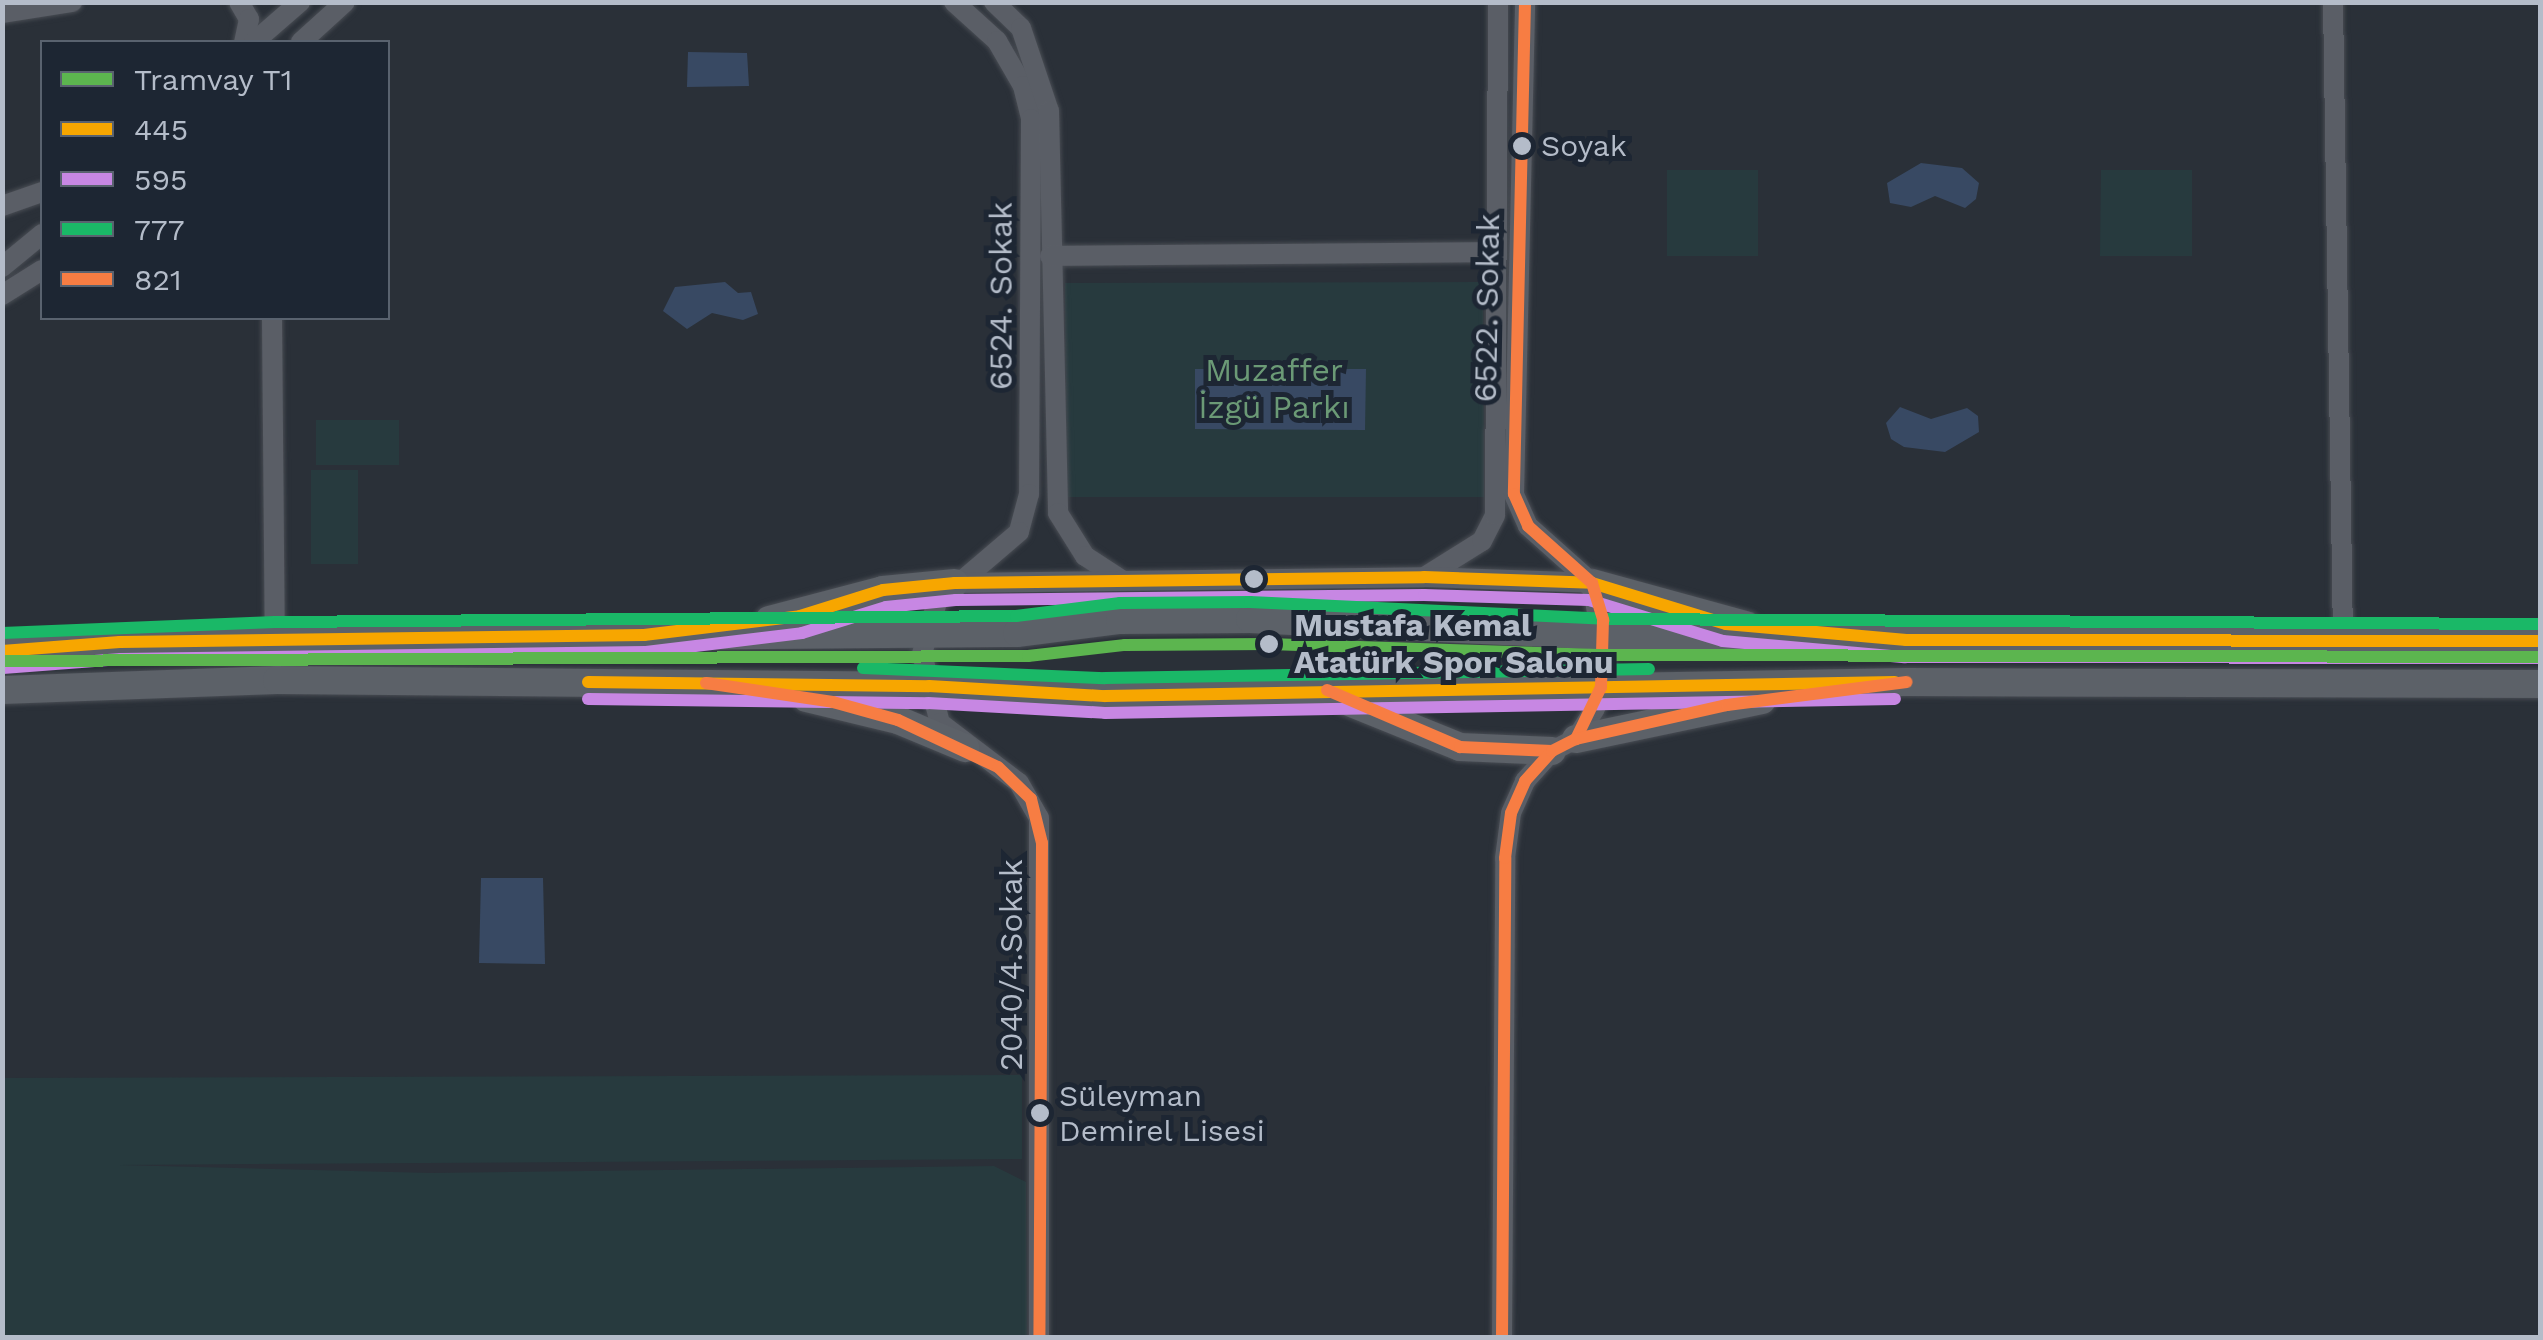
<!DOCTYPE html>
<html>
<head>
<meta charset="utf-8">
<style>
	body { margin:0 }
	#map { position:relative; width:2543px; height:1340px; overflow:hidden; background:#2a3038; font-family:"Work Sans",sans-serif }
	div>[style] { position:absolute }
	.green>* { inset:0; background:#273a3e }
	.water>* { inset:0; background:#384963 }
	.roads { filter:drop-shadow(0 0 2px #484c53) drop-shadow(0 0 2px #484c53) }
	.minor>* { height:20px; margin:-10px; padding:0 10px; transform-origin:10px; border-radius:10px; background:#5a5e66 }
	.major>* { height:28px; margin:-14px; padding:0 14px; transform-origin:14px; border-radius:14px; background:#5c6168 }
	.bus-1>* { height:12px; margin:-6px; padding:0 6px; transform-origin:6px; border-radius:6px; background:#f7a600 }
	.bus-2>* { height:12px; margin:-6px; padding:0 6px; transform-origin:6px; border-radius:6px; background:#c787e3 }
	.bus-3>* { height:12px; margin:-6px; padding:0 6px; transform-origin:6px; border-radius:6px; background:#1ab867 }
	.bus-4>* { height:12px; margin:-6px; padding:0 6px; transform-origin:6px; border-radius:6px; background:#f77d43 }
	.tram-1>* { height:12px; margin:-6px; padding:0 6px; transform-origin:6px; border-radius:6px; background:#5cb54f }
	.dots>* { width:28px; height:28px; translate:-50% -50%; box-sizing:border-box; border:5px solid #1d2633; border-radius:50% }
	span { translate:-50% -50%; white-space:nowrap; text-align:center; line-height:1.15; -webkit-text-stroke:10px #1d2633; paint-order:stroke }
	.bus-label { font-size:30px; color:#b4bcc9 }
	.left { translate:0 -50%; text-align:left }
	.street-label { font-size:32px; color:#b4bcc9 }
	.park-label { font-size:32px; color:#6b9a76 }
	.stop-label { font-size:32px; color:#b4bcc9; font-weight:700 }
	.frame { position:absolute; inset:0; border:5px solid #b4bcc9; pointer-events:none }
	.legend { position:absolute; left:40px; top:40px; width:350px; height:280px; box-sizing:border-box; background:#1d2633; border:2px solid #59626f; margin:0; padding:12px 18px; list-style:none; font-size:30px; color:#b4bcc9 }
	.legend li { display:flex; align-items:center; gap:20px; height:50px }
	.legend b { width:50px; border:2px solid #59626f }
</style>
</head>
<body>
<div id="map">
	<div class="green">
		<i style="clip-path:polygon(1667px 170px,1758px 170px,1758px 256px,1667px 256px)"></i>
		<i style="clip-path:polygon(2101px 170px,2192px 170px,2192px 256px,2100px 256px)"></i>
		<i style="clip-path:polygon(1483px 282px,1484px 497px,1066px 497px,1065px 283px)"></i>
		<i style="clip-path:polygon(316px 420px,399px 420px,399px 465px,316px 465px)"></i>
		<i style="clip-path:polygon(311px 470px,358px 470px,358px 564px,311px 564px)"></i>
		<i style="clip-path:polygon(1022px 1075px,1022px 1159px,119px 1165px,431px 1173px,994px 1166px,1026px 1182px,1027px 1337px,3px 1337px,3px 1078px)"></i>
	</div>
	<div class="water">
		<i style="clip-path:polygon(688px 52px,747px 53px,749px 86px,687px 87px)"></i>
		<i style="clip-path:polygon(1921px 163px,1962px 168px,1979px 183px,1976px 199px,1965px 208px,1935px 196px,1911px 207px,1890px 203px,1887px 183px)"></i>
		<i style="clip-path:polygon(725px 282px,738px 293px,751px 292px,758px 314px,743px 320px,712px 313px,687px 329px,663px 311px,675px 287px)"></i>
		<i style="clip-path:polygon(1195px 369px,1366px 369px,1365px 430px,1195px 429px)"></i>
		<i style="clip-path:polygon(1900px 407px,1931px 419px,1967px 408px,1978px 416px,1979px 432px,1945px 452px,1904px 447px,1891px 439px,1886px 423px)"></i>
		<i style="clip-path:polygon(481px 878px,543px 878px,545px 964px,479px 963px)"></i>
	</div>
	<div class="roads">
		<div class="minor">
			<i style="left:239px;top:2px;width:20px;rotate:60deg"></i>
			<i style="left:249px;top:19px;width:24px;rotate:102deg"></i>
			<i style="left:954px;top:2px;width:58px;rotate:42.2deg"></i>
			<i style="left:997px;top:41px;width:52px;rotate:60deg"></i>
			<i style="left:1023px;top:86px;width:34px;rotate:76deg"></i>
			<i style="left:1031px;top:119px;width:375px;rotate:90.3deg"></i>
			<i style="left:1029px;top:494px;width:39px;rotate:105deg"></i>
			<i style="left:1019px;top:532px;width:108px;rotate:139.5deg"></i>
			<i style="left:937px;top:602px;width:54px;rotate:106.1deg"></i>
			<i style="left:922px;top:654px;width:71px;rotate:75.4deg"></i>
			<i style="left:940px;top:723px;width:99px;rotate:37.2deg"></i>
			<i style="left:1019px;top:783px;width:40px;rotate:60.3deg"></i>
			<i style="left:1039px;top:818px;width:520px;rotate:90deg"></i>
			<i style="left:994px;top:2px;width:37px;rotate:44deg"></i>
			<i style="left:1021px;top:28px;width:88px;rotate:71.4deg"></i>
			<i style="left:1049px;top:111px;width:402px;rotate:88.7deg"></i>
			<i style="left:1058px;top:513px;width:51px;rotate:57.9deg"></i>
			<i style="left:1085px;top:556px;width:45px;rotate:33.3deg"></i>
			<i style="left:2333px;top:2px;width:638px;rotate:89.1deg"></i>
			<i style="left:2px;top:13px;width:71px;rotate:-8.9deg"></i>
			<i style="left:254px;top:42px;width:61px;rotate:-41deg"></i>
			<i style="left:301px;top:42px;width:59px;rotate:-42.3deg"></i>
			<i style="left:2px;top:206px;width:42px;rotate:-19.3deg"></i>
			<i style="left:1050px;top:256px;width:446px;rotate:-0.5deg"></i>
			<i style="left:2px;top:267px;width:52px;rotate:-39.5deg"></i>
			<i style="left:2px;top:295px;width:47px;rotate:-32deg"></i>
			<i style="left:272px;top:318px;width:321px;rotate:89.5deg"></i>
			<i style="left:1426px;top:576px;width:66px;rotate:-32deg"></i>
			<i style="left:1482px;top:541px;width:29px;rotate:-63deg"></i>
			<i style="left:1495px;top:515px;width:513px;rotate:-89.66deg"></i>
			<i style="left:955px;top:583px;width:469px;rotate:-0.7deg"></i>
			<i style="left:1424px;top:577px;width:168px;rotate:2deg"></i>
			<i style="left:1502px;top:1338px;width:480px;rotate:-89.6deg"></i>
			<i style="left:1505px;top:858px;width:45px;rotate:-82.4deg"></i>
			<i style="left:1511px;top:813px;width:35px;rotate:-66deg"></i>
			<i style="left:1525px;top:781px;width:40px;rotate:-48deg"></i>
			<i style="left:1552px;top:751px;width:27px;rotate:-27deg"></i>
			<i style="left:1576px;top:739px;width:36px;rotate:-58deg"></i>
			<i style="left:1595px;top:708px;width:43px;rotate:-75.3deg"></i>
			<i style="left:1606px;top:666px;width:84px;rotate:-99.6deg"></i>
			<i style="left:1592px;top:583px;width:86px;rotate:-138.3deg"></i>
			<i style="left:1528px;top:526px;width:35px;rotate:-114deg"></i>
			<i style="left:1514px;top:494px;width:492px;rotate:-88.7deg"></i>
		</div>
		<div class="major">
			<i style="left:1592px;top:583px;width:160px;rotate:15.3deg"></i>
			<i style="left:769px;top:620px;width:118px;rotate:-14.7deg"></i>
			<i style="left:883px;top:590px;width:72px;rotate:-5.6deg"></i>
			<i style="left:2px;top:651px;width:273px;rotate:-2.5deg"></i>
			<i style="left:275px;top:639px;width:742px;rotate:-0.46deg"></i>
			<i style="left:1017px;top:633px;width:104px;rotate:-7.2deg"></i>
			<i style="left:1120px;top:620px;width:130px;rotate:-0.4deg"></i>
			<i style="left:1250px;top:619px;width:355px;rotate:2.7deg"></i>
			<i style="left:1605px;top:636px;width:935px;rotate:0.31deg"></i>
			<i style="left:2px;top:690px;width:275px;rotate:-2.1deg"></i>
			<i style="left:277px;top:680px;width:652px;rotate:0.53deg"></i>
			<i style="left:929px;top:686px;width:176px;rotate:3.3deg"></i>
			<i style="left:1105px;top:696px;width:802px;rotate:-1deg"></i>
			<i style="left:1907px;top:682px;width:633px;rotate:0.18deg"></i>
			<i style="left:1334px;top:696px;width:136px;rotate:22deg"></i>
			<i style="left:1460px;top:747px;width:92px;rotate:2.5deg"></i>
			<i style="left:806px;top:698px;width:95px;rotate:13.4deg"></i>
			<i style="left:898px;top:720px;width:73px;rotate:22.7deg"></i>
			<i style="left:1576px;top:739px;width:190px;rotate:-11.8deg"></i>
		</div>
	</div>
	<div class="bus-1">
		<i style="left:2px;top:651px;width:118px;rotate:-4.4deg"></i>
		<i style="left:120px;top:642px;width:524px;rotate:-0.77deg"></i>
		<i style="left:644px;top:635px;width:157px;rotate:-6.9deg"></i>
		<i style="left:800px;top:616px;width:87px;rotate:-17.4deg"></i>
		<i style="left:883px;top:590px;width:72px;rotate:-5.6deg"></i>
		<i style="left:955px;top:583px;width:469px;rotate:-0.7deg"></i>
		<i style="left:1424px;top:577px;width:168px;rotate:2deg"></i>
		<i style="left:1592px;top:583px;width:140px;rotate:17deg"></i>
		<i style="left:1726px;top:624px;width:181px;rotate:5.1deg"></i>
		<i style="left:1906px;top:640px;width:634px;rotate:0.09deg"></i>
		<i style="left:588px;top:682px;width:341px;rotate:0.7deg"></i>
		<i style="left:929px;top:686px;width:176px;rotate:3.3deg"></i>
		<i style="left:1105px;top:696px;width:790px;rotate:-1.02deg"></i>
	</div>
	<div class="bus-2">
		<i style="left:3px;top:668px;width:118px;rotate:-4.4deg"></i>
		<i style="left:121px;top:659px;width:525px;rotate:-0.76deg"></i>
		<i style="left:646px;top:652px;width:157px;rotate:-6.9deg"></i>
		<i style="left:802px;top:633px;width:88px;rotate:-17.2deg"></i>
		<i style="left:886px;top:607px;width:70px;rotate:-5.7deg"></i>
		<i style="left:956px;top:600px;width:468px;rotate:-0.6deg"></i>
		<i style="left:1424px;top:595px;width:165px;rotate:1.7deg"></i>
		<i style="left:1589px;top:600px;width:140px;rotate:17deg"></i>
		<i style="left:1723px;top:641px;width:182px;rotate:5.1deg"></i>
		<i style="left:1904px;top:657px;width:636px;rotate:0.09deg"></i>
		<i style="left:588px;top:699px;width:340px;rotate:0.7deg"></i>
		<i style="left:928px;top:703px;width:177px;rotate:3.2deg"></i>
		<i style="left:1105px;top:713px;width:790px;rotate:-1.02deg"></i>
	</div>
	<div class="bus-3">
		<i style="left:2px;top:633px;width:273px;rotate:-2.3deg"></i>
		<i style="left:275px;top:622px;width:741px;rotate:-0.46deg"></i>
		<i style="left:1016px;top:616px;width:105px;rotate:-7.1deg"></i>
		<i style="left:1120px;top:603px;width:130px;rotate:-0.4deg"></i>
		<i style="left:1250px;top:602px;width:355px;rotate:2.7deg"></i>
		<i style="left:1605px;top:619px;width:935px;rotate:0.31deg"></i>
		<i style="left:863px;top:668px;width:242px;rotate:2.4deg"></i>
		<i style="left:1105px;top:678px;width:544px;rotate:-0.95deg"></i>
	</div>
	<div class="bus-4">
		<i style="left:1525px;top:2px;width:492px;rotate:91.3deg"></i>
		<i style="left:1514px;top:494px;width:35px;rotate:66deg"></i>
		<i style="left:1528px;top:526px;width:86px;rotate:41.7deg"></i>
		<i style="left:1592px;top:583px;width:39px;rotate:73deg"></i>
		<i style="left:1603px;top:620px;width:67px;rotate:91.7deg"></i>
		<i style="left:1601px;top:687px;width:58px;rotate:115.7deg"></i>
		<i style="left:706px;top:683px;width:128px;rotate:8.5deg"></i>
		<i style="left:833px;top:702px;width:67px;rotate:15.5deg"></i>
		<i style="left:898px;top:720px;width:110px;rotate:25.2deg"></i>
		<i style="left:998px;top:767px;width:46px;rotate:44.1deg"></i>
		<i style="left:1031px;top:799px;width:45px;rotate:76deg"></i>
		<i style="left:1042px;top:843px;width:495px;rotate:90.3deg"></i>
		<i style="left:1327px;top:690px;width:145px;rotate:23.2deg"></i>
		<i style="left:1460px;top:747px;width:92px;rotate:2.5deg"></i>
		<i style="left:1502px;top:1338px;width:480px;rotate:-89.6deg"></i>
		<i style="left:1505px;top:858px;width:45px;rotate:-82.4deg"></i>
		<i style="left:1511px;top:813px;width:35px;rotate:-66deg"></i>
		<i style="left:1525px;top:781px;width:40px;rotate:-48deg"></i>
		<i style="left:1552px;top:751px;width:27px;rotate:-27deg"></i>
		<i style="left:1576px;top:739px;width:155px;rotate:-12.7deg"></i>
		<i style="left:1727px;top:705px;width:181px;rotate:-7.3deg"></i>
	</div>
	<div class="tram-1">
		<i style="left:2px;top:661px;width:1026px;rotate:-0.28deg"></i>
		<i style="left:1028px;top:656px;width:98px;rotate:-6.5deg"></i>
		<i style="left:1125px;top:645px;width:144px;rotate:-0.4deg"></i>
		<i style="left:1269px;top:644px;width:337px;rotate:1.9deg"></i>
		<i style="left:1606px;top:655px;width:934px;rotate:0.12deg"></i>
	</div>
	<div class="dots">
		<i style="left:1522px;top:146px;background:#b4bcc9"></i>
		<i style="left:1254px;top:579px;background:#b4bcc9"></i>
		<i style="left:1269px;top:644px;background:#b4bcc9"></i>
		<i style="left:1040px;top:1113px;background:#b4bcc9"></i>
	</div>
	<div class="bus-label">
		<span class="left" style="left:1541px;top:146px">Soyak</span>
		<span class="left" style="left:1059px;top:1113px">Süleyman<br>Demirel Lisesi</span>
	</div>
	<div class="street-label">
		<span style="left:1001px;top:296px;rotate:-90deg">6524. Sokak</span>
		<span style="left:1487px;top:308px;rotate:-89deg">6522. Sokak</span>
		<span style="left:1011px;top:965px;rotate:-90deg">2040/4.Sokak</span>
	</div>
	<div class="park-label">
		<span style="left:1274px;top:389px">Muzaffer<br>İzgü Parkı</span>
	</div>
	<div class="stop-label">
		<span class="left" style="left:1294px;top:644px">Mustafa Kemal<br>Atatürk Spor Salonu</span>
	</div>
	<div class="frame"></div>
	<ul class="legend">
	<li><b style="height:12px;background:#5cb54f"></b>Tramvay T1</li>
	<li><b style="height:12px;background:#f7a600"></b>445</li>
	<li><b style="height:12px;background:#c787e3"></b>595</li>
	<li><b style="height:12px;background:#1ab867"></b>777</li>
	<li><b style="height:12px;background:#f77d43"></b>821</li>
	</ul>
</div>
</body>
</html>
